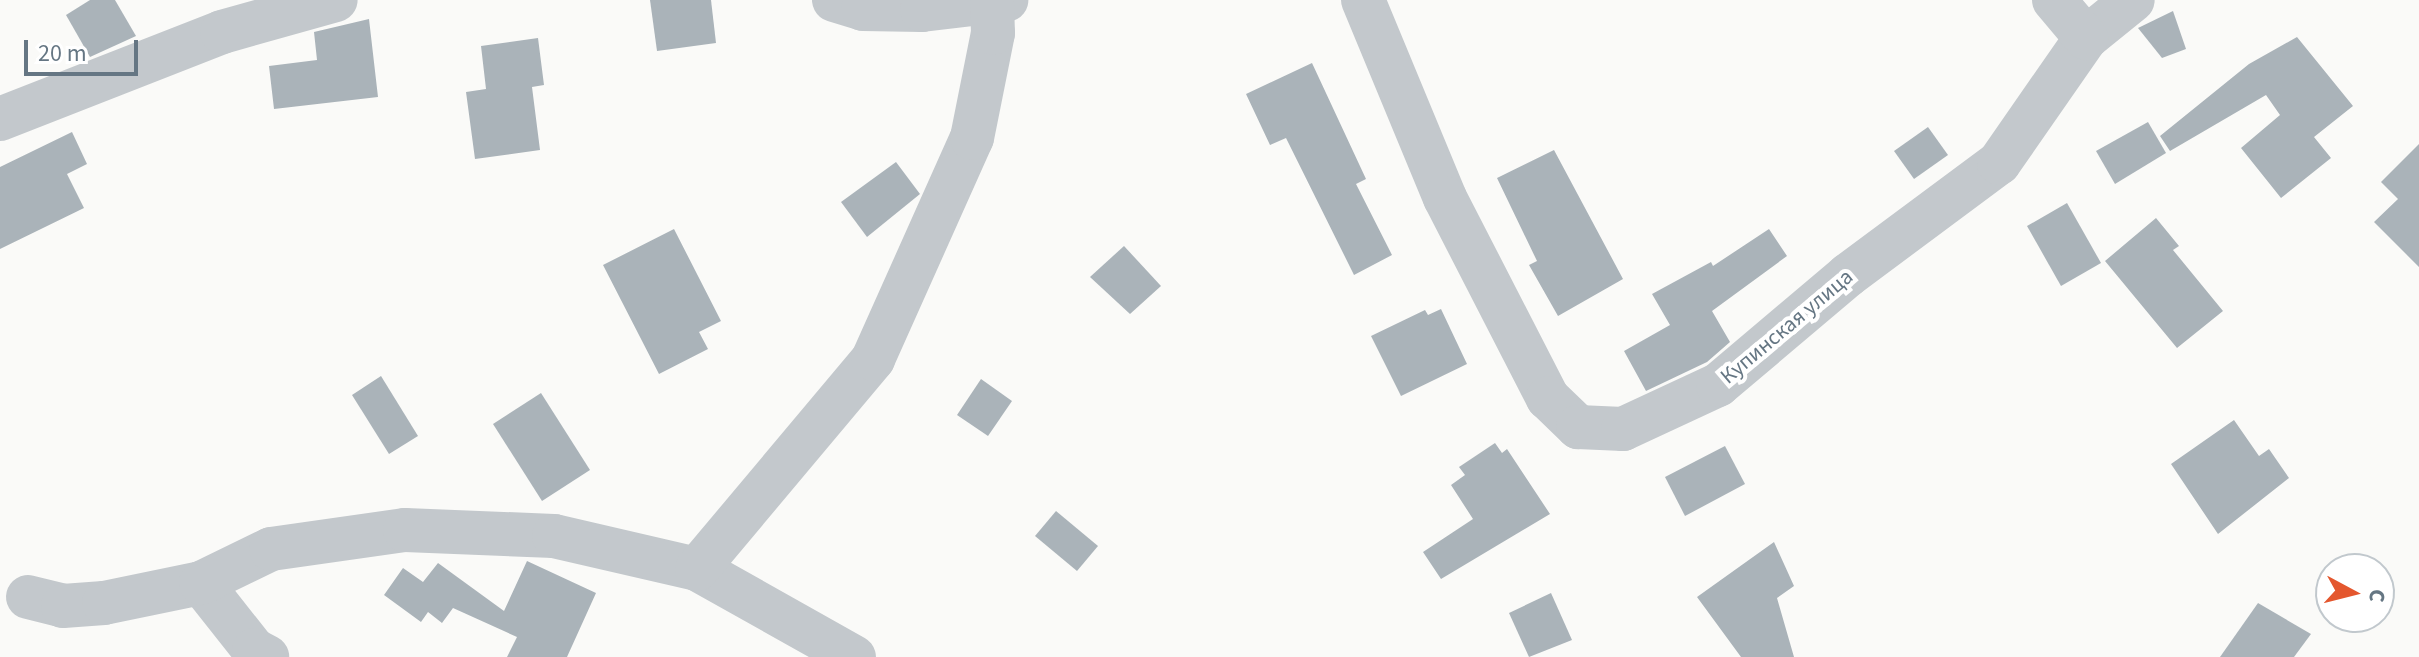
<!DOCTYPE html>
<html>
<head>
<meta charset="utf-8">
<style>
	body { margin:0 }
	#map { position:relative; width:2419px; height:657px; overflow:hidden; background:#fafaf8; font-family:"Source Sans 3",sans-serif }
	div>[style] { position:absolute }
	.building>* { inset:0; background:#aab3b9 }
	.minor>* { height:44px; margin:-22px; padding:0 22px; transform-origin:22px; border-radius:22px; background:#c3c8cc }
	span { translate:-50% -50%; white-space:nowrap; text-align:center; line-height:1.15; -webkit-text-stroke:8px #fff; paint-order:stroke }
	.street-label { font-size:22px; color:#657683 }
	.north { position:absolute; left:2315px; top:553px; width:80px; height:80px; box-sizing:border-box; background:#fff; border:2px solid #c1c8cd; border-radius:50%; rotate:97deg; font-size:22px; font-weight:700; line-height:32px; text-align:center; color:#657683 }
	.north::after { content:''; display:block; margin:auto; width:28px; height:36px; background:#e4572e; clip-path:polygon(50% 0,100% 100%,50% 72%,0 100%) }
	.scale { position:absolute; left:24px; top:40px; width:114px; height:36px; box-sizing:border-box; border:4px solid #657683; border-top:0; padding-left:10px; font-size:24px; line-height:28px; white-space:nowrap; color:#657683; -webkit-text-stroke:6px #fff; paint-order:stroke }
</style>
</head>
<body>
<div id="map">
	<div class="building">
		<i style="clip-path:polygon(90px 0,115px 0,136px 36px,90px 57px,66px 15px)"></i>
		<i style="clip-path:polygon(650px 0,711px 0,716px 43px,657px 51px)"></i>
		<i style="clip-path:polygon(2173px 11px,2186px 49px,2162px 58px,2138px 28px)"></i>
		<i style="clip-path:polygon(369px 19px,378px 97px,274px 109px,269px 66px,317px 60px,314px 32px)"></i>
		<i style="clip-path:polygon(2297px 37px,2353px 106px,2314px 137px,2331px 158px,2281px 198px,2241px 148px,2280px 115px,2266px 95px,2170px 151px,2160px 136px,2249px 64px)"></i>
		<i style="clip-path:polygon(538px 38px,544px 85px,532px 87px,540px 150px,475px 159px,466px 92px,486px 89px,481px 46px)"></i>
		<i style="clip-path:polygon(1312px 63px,1366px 179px,1356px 184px,1392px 255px,1354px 275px,1286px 138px,1270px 145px,1246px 94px)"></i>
		<i style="clip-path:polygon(2148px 122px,2166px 153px,2115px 184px,2096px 151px)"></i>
		<i style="clip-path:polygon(1928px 127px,1948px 155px,1914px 179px,1894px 151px)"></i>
		<i style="clip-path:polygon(72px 132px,87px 164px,67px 174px,84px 208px,0 249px,0 167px)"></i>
		<i style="clip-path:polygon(2419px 144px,2419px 267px,2374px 222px,2398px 199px,2381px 182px)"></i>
		<i style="clip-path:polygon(1554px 150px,1623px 279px,1558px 316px,1529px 265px,1537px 261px,1497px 178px)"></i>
		<i style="clip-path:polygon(896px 162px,920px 194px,867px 237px,841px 202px)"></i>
		<i style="clip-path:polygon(2067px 203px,2101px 263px,2061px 286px,2027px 226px)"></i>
		<i style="clip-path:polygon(2156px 218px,2179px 246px,2173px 250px,2223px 311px,2177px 348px,2105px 261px)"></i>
		<i style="clip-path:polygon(674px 229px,721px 321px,699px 332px,708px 349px,659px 374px,603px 265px)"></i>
		<i style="clip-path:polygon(1769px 229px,1787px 256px,1712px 311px,1730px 342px,1707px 362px,1646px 391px,1624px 351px,1670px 325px,1652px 294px,1711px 262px,1713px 266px)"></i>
		<i style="clip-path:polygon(1124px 246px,1161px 286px,1130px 314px,1090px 277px)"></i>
		<i style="clip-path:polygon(1441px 309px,1467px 364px,1401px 396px,1371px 336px,1425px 310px,1428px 315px)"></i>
		<i style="clip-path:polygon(381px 376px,418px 436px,389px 454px,352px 395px)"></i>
		<i style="clip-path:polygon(981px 379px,1012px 401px,988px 436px,957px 415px)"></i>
		<i style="clip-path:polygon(541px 393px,590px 470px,542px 501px,493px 424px)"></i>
		<i style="clip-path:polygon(2234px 420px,2259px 456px,2269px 449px,2289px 478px,2218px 534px,2171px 464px)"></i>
		<i style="clip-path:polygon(1495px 443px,1502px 453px,1507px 449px,1550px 514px,1441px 579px,1423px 552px,1473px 519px,1451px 485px,1465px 475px,1459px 467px)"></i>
		<i style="clip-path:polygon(1725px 446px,1745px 484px,1685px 516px,1665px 477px)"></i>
		<i style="clip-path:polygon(1056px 511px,1098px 546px,1077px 571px,1035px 536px)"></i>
		<i style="clip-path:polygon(1774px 542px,1794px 586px,1777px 598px,1794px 657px,1741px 657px,1697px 597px)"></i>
		<i style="clip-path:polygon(527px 561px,596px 593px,567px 657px,507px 657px,517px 637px,453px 608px,442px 623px,428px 612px,421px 622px,384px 595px,403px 568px,423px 582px,438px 563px,504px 611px)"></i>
		<i style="clip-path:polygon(1551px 593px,1572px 640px,1529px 657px,1509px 613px)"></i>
		<i style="clip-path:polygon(2258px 603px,2311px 634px,2294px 657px,2220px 657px)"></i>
	</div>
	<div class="minor">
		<i style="left:834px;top:0;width:30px;rotate:17deg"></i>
		<i style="left:863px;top:9px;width:59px;rotate:1deg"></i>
		<i style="left:922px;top:10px;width:85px;rotate:-6.8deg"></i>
		<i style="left:1363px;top:0;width:214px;rotate:67.5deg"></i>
		<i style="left:1445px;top:198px;width:225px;rotate:62.8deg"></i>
		<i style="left:1548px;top:398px;width:42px;rotate:44deg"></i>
		<i style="left:1578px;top:427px;width:45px;rotate:2.5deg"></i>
		<i style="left:1623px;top:429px;width:105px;rotate:-24.9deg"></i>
		<i style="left:1718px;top:385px;width:170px;rotate:-40.2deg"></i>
		<i style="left:1848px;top:275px;width:188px;rotate:-36.6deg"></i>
		<i style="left:1999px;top:163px;width:152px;rotate:-55.2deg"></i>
		<i style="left:2086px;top:38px;width:60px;rotate:-39deg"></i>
		<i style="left:2054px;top:0;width:50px;rotate:49.9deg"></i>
		<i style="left:0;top:119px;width:238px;rotate:-21.4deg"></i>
		<i style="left:222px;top:32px;width:118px;rotate:-15.7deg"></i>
		<i style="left:697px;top:569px;width:180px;rotate:29.3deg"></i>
		<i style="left:201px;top:583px;width:85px;rotate:51.7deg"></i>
		<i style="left:254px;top:650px;width:15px;rotate:28deg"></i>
		<i style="left:28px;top:597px;width:36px;rotate:14deg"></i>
		<i style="left:63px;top:606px;width:41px;rotate:-4.2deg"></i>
		<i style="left:104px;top:603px;width:99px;rotate:-11.7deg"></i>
		<i style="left:201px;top:583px;width:78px;rotate:-25.9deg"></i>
		<i style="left:271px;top:549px;width:135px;rotate:-8.1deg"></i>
		<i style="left:405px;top:530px;width:149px;rotate:2.3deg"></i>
		<i style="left:554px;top:536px;width:147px;rotate:13deg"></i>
		<i style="left:697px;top:569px;width:274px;rotate:-50deg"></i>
		<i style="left:873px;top:359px;width:242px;rotate:-65.9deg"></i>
		<i style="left:972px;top:138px;width:107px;rotate:-78.7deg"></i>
		<i style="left:993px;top:33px;width:28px;rotate:-92deg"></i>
	</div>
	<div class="street-label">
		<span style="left:1787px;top:327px;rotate:-40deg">Купинская улица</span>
	</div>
	<div class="north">С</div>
	<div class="scale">20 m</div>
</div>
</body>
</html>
